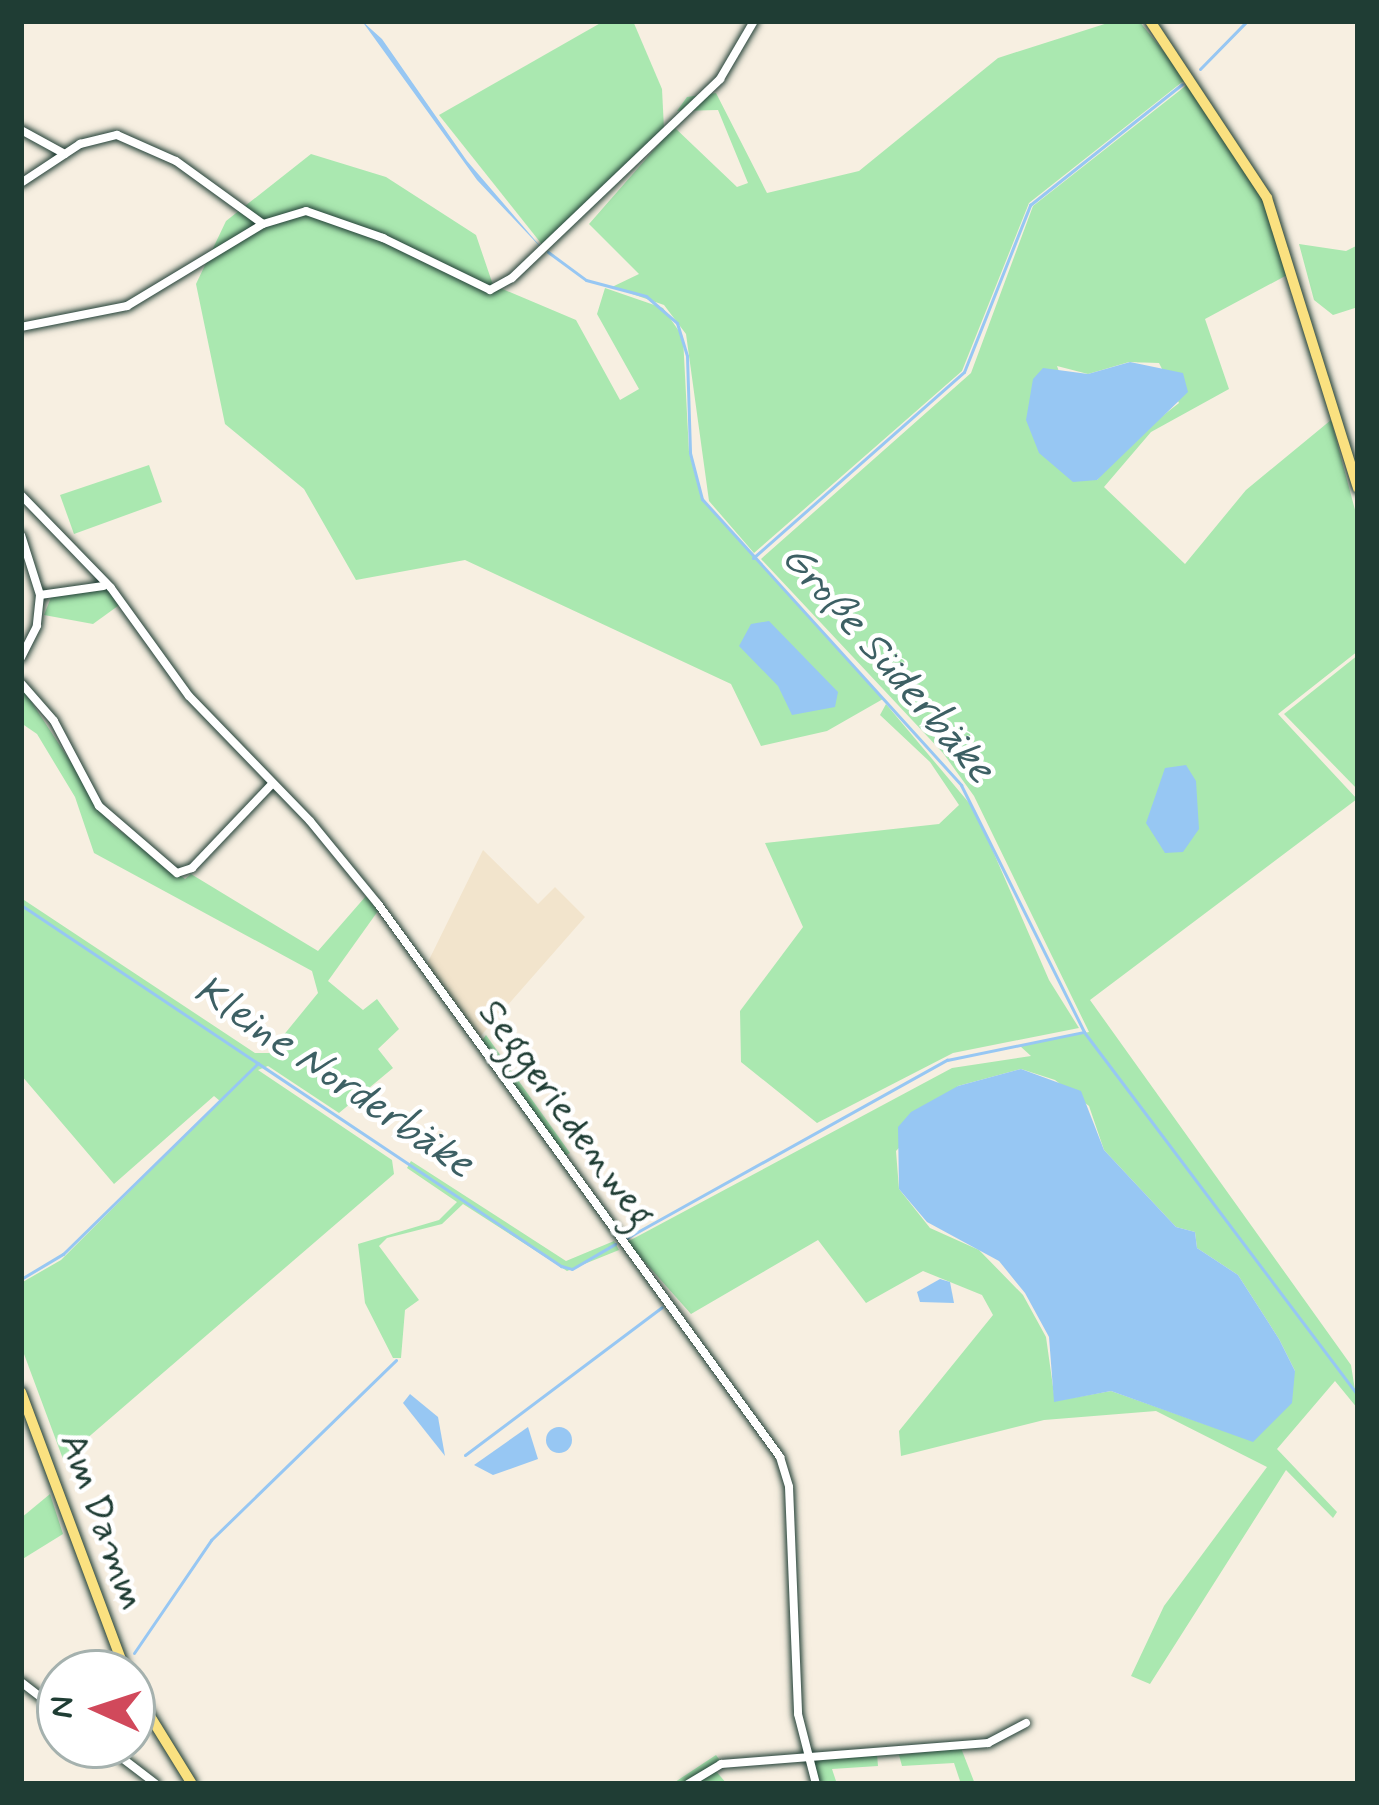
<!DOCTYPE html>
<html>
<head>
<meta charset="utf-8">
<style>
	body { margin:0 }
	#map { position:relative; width:1379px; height:1805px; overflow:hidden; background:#f7efe1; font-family:Mynerve,sans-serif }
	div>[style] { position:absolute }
	.built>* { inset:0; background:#f2e4cc }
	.green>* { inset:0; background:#aae8b0 }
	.water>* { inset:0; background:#97c7f3 }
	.round { border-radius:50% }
	.stream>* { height:3px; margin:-1.5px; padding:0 1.5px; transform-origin:1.5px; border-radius:1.5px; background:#97c7f3 }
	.roads { filter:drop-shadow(0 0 3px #1f3d34) drop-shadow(0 0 3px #1f3d34) }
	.minor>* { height:8px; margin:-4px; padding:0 4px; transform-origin:4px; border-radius:4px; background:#fff }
	.major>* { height:10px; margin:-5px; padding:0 5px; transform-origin:5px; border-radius:5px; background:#fae180 }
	span { translate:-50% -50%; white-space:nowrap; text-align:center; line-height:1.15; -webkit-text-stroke:9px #fff; paint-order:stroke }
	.street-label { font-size:39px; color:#1f3d34 }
	.water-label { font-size:42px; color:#3d6064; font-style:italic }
	.frame { position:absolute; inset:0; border:24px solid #1f3d34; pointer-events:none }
	.north { position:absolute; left:36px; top:1649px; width:120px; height:120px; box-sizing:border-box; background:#fff; border:3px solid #a5b1ae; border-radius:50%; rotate:273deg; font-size:33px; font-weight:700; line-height:48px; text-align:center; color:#1f3d34 }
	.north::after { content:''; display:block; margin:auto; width:42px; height:54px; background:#d1495b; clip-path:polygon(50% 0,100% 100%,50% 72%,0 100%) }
</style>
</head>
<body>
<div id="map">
	<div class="built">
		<i style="clip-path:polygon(483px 850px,538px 904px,555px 887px,585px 917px,478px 1039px,426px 966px)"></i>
	</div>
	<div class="green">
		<i style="clip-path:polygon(604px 21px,633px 21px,662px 89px,664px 129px,544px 247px,439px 115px)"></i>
		<i style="clip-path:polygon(1114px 21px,1139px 21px,1186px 79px,1029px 203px,962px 371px,754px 553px,709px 501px,686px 334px,664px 305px,612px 287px,639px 274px,589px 224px,674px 127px,737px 187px,748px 183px,718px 110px,677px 111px,687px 97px,716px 93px,767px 193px,859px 171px,998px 58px)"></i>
		<i style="clip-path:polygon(evenodd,1188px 84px,1265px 204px,1289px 274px,1205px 319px,1229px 389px,1151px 432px,1104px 487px,1185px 564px,1246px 490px,1331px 420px,1358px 521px,1358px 651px,1278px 714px,1357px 799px,1090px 1000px,1351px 1365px,1358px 1409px,1335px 1381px,1277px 1449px,1337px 1512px,1333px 1518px,1286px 1470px,1150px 1684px,1131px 1676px,1164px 1606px,1267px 1467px,1156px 1411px,1044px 1420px,901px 1456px,899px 1431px,993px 1315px,982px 1295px,923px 1271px,866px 1303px,818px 1240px,691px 1314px,627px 1242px,952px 1068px,1031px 1056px,1020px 1046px,1089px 1032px,974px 796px,943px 753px,761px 559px,971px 373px,1033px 206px,1188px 84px,1129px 362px,1159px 363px,1179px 403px,1124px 446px,1097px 480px,1057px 366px,1088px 374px,1129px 362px,1188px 84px,1021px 1069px,1055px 1080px,1089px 1106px,1104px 1150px,1176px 1227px,1195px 1232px,1197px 1248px,1238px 1275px,1279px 1339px,1295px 1371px,1253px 1441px,1111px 1391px,1055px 1401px,1046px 1337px,1023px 1295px,979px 1250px,930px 1228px,899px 1189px,896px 1151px,958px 1086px,1021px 1069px)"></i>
		<i style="clip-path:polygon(311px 154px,386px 177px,476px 235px,493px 285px,576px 320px,620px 400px,639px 389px,597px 314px,605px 288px,663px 308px,683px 337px,689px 452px,702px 500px,883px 699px,827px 731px,761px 746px,731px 684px,465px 560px,356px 580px,304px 489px,225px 424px,196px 284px,226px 221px)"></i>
		<i style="clip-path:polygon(1299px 244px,1346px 251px,1358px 245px,1358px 307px,1333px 315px,1314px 300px)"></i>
		<i style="clip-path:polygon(149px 465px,162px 502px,74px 534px,60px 495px)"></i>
		<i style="clip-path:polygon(110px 588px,122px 603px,93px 624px,44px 615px,54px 590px)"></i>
		<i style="clip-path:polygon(1358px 655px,1358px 790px,1284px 714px)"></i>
		<i style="clip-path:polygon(21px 686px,112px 825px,185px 879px,191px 874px,318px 951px,366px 896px,378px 911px,328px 981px,363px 1010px,377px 999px,399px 1029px,378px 1049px,393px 1068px,339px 1113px,268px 1066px,258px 1070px,392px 1160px,394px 1174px,63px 1459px,21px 1346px,21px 1283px,61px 1260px,220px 1101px,214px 1096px,114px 1184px,21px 1075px,21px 898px,255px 1053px,269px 1053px,318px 993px,312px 971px,94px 853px,75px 797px,37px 734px,21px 723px)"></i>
		<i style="clip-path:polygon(886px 704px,975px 810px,1049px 980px,1079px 1028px,953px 1053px,817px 1123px,741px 1062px,740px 1011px,803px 927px,765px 843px,939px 824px,959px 805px,930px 762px,880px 715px)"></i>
		<i style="clip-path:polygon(486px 1035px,570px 1153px,563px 1157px,480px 1043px)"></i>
		<i style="clip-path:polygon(411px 1161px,566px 1261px,614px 1241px,619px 1250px,567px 1271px,463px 1204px,442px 1224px,387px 1238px,379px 1246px,419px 1300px,405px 1310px,401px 1358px,393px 1358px,365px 1303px,358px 1244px,439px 1220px,457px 1202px,407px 1168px)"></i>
		<i style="clip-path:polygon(50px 1494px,63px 1534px,21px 1560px,21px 1518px)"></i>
		<i style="clip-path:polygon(961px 1748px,975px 1784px,961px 1784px,954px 1763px,902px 1766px,899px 1755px)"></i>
		<i style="clip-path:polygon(877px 1754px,878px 1766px,832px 1769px,837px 1784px,820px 1784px,809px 1756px)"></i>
		<i style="clip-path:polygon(716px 1755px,725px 1767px,715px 1770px,727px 1784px,672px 1784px)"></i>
	</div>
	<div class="water">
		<i style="clip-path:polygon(362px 21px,382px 39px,467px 161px,546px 253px,477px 180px)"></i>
		<i style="clip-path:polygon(1130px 362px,1183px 373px,1188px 392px,1097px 480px,1073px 482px,1039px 453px,1026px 420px,1033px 379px,1043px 368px,1088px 374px)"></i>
		<i style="clip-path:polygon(769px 621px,838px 692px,835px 707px,792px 715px,778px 686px,739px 646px,751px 624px)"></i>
		<i style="clip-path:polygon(1186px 765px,1196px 781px,1199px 829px,1183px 852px,1165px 853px,1146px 823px,1165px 768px)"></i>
		<i style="clip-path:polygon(1021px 1069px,1081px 1091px,1104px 1150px,1176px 1227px,1195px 1232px,1197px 1248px,1238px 1275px,1279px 1339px,1295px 1371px,1292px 1403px,1253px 1442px,1111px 1391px,1054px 1402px,1049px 1337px,1025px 1293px,999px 1261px,927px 1222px,899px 1189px,898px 1127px,911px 1112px,958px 1086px)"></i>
		<i style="clip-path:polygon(940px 1279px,950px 1282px,954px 1303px,920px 1302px,917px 1292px)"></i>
		<i style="clip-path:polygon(410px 1394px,438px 1417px,445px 1456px,403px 1403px)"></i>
		<i class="round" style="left:546px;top:1427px;width:26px;height:26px"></i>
		<i style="clip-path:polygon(528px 1427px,538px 1459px,493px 1475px,474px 1465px)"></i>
	</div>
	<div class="stream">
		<i style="left:1200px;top:69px;width:67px;rotate:-45.6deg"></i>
		<i style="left:548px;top:252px;width:47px;rotate:36.4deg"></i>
		<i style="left:586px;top:280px;width:62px;rotate:14.9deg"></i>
		<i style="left:646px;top:296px;width:41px;rotate:41.1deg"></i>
		<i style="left:677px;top:323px;width:34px;rotate:73deg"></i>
		<i style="left:687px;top:356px;width:97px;rotate:88.2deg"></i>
		<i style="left:690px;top:453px;width:48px;rotate:75.4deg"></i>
		<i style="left:702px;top:499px;width:386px;rotate:47.8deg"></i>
		<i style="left:961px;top:785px;width:276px;rotate:63.5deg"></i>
		<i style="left:1084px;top:1032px;width:456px;rotate:53deg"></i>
		<i style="left:753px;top:558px;width:281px;rotate:-41.4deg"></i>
		<i style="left:964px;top:372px;width:180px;rotate:-68.4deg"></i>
		<i style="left:1030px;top:205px;width:194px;rotate:-38.5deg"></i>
		<i style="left:21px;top:905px;width:650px;rotate:33.76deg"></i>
		<i style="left:561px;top:1266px;width:11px;rotate:15deg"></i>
		<i style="left:572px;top:1269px;width:50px;rotate:-30.2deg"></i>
		<i style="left:623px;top:1240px;width:371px;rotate:-29.1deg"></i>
		<i style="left:947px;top:1060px;width:140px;rotate:-11.6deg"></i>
		<i style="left:21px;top:1279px;width:49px;rotate:-30.8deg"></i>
		<i style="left:63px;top:1254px;width:273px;rotate:-44.4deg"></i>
		<i style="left:465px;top:1455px;width:246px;rotate:-36.9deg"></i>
		<i style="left:134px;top:1653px;width:137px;rotate:-55.7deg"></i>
		<i style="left:211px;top:1540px;width:258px;rotate:-44.2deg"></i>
	</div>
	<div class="roads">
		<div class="minor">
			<i style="left:21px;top:130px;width:50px;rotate:28.6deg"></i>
			<i style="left:21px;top:183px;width:71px;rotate:-33.5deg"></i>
			<i style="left:80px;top:144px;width:38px;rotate:-14deg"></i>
			<i style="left:117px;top:135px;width:64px;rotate:23.8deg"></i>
			<i style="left:176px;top:161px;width:107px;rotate:35.9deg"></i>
			<i style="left:21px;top:327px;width:108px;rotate:-11.2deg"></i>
			<i style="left:127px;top:306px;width:159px;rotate:-31.1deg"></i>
			<i style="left:263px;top:224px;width:45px;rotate:-16.8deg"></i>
			<i style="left:306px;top:211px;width:82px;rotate:19.3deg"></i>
			<i style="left:383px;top:238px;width:119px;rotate:25.9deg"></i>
			<i style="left:490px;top:290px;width:25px;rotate:-29deg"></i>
			<i style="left:512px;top:278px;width:288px;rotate:-43.7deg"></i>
			<i style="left:720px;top:79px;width:67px;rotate:-59.6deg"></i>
			<i style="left:21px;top:495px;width:129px;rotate:45.9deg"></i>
			<i style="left:111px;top:588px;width:133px;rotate:54.2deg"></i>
			<i style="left:189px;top:696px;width:174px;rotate:45.9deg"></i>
			<i style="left:310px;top:821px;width:107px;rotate:50.7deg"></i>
			<i style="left:378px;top:904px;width:684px;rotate:53.98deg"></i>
			<i style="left:780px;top:1457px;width:31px;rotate:73deg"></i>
			<i style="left:789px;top:1487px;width:227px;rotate:87.7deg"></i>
			<i style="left:798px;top:1714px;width:72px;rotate:75.6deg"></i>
			<i style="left:21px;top:535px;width:63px;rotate:72.4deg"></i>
			<i style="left:40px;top:595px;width:31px;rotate:96deg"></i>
			<i style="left:37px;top:626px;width:36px;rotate:117deg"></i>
			<i style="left:40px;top:595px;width:64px;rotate:-8.1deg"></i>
			<i style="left:21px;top:683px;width:50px;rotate:49deg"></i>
			<i style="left:54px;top:721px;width:96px;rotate:62.1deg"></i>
			<i style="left:99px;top:806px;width:103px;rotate:40.7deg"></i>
			<i style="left:177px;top:873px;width:16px;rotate:-18deg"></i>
			<i style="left:192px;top:868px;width:117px;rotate:-46.4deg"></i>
			<i style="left:21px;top:1682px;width:49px;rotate:37.6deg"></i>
			<i style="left:105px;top:1745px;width:64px;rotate:37.4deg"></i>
			<i style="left:688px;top:1784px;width:39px;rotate:-31deg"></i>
			<i style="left:721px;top:1764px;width:268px;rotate:-4.5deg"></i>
			<i style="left:988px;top:1743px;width:43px;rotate:-27.8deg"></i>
		</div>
		<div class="major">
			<i style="left:1150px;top:21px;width:212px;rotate:56.5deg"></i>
			<i style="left:1267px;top:198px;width:304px;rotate:72.6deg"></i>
			<i style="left:21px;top:1392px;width:300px;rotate:69.5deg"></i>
			<i style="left:132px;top:1687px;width:114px;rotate:58.3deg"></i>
		</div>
	</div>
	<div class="street-label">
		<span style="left:565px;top:1115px;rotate:54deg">Seggeriedenweg</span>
		<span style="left:101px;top:1522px;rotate:70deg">Am Damm</span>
	</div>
	<div class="water-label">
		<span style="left:887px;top:664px;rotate:49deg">Große Süderbäke</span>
		<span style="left:333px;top:1078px;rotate:34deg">Kleine Norderbäke</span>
	</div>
	<div class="frame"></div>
	<div class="north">N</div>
</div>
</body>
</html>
